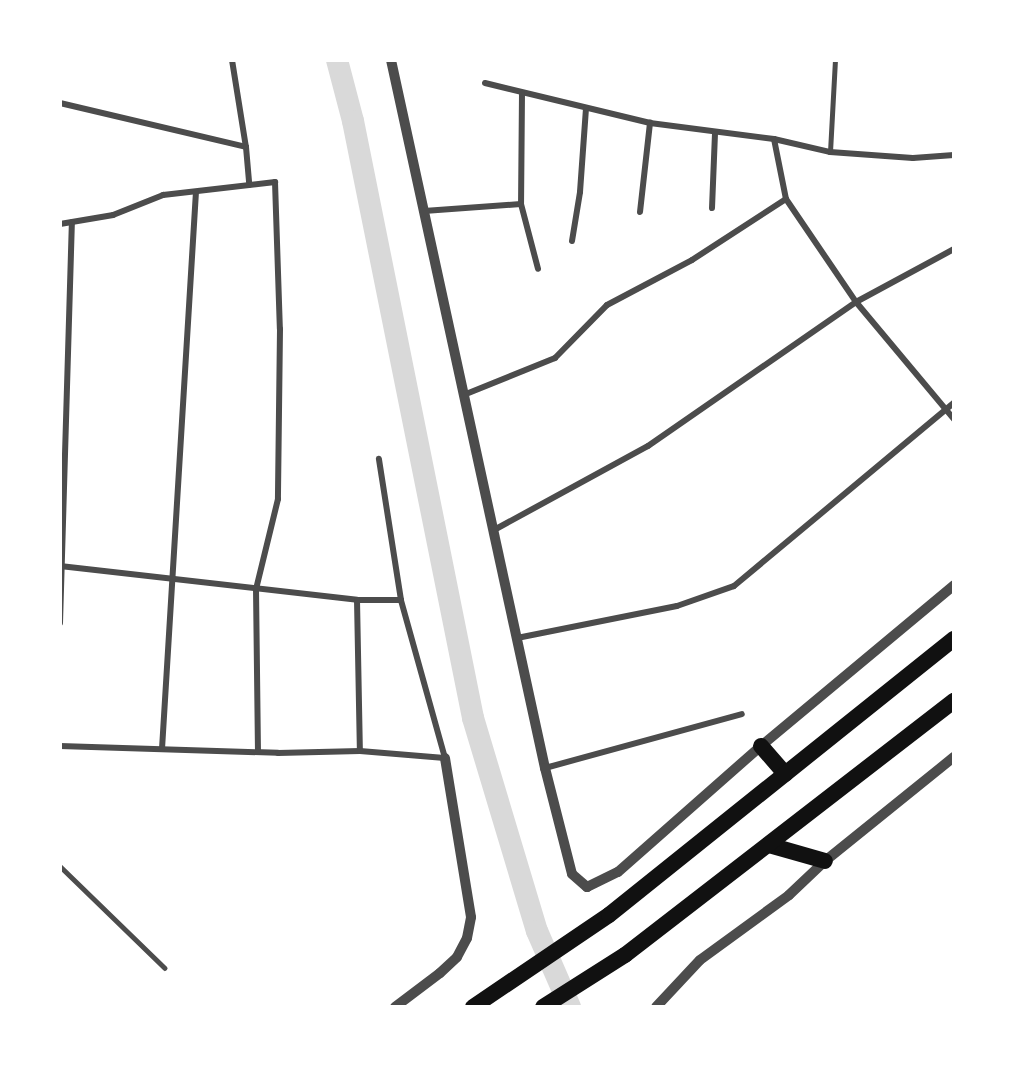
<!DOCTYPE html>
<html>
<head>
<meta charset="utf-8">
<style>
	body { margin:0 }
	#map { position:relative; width:1014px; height:1067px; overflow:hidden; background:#fff; font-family:"Sofia Sans Condensed",sans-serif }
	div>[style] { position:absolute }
	.canal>* { height:22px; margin:-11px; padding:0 11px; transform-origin:11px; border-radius:11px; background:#d9d9d9 }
	.service>* { height:4.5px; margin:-2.25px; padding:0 2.25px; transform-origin:2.25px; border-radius:2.25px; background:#4c4c4c }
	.minor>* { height:6px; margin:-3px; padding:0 3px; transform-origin:3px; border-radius:3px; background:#4c4c4c }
	.tertiary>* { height:10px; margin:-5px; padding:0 5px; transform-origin:5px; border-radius:5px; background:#4c4c4c }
	.trunk>* { height:16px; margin:-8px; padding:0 8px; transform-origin:8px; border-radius:8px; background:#111 }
	span { translate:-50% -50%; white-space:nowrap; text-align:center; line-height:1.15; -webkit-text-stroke:6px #fff; paint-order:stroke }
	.frame { position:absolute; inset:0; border:62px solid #fff; pointer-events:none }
</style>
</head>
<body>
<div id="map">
	<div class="canal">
		<i style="left:337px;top:60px;width:63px;rotate:75.3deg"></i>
		<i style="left:353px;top:121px;width:609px;rotate:78.63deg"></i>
		<i style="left:473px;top:718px;width:222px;rotate:73.3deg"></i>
		<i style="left:537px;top:931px;width:83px;rotate:66.5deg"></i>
	</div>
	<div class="service">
		<i style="left:830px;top:152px;width:92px;rotate:-86.9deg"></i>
		<i style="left:60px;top:866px;width:146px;rotate:44.2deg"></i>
	</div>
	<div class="minor">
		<i style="left:232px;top:60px;width:88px;rotate:80.9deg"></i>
		<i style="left:485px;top:83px;width:170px;rotate:13.6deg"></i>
		<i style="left:650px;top:123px;width:125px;rotate:7.4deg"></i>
		<i style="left:774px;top:139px;width:57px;rotate:13.1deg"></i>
		<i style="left:830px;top:152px;width:83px;rotate:4.1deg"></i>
		<i style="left:913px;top:158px;width:41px;rotate:-4.2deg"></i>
		<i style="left:522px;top:93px;width:111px;rotate:90.5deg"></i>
		<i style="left:521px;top:204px;width:67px;rotate:75.3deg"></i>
		<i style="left:60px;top:103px;width:191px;rotate:13.3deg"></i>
		<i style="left:246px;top:147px;width:38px;rotate:85deg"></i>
		<i style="left:774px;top:139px;width:61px;rotate:78.7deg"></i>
		<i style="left:786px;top:199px;width:125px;rotate:55.8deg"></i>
		<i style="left:856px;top:302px;width:153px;rotate:50.1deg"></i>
		<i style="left:712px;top:208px;width:74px;rotate:-87.7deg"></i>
		<i style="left:424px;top:211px;width:97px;rotate:-4.1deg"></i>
		<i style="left:640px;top:212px;width:90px;rotate:-83.6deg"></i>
		<i style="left:60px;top:224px;width:54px;rotate:-9.6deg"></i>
		<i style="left:113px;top:215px;width:54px;rotate:-21.8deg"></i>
		<i style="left:163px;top:195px;width:113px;rotate:-6.6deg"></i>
		<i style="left:275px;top:182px;width:147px;rotate:88.1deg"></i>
		<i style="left:280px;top:329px;width:170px;rotate:90.7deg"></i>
		<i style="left:278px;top:499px;width:93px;rotate:103.7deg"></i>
		<i style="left:256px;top:589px;width:163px;rotate:89.3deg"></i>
		<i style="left:572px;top:241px;width:50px;rotate:-80.7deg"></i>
		<i style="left:580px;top:192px;width:84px;rotate:-85.9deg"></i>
		<i style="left:466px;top:394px;width:96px;rotate:-22deg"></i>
		<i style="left:555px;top:358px;width:74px;rotate:-45.5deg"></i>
		<i style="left:607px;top:305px;width:96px;rotate:-27.9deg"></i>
		<i style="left:692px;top:260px;width:112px;rotate:-33deg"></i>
		<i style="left:494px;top:530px;width:175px;rotate:-28.6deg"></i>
		<i style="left:648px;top:446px;width:253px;rotate:-34.7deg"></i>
		<i style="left:856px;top:302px;width:111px;rotate:-28.4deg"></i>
		<i style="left:60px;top:566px;width:299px;rotate:6.5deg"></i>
		<i style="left:357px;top:600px;width:44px"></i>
		<i style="left:357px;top:600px;width:151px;rotate:88.9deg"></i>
		<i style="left:60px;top:623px;width:401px;rotate:-88.3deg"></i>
		<i style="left:517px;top:638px;width:163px;rotate:-11.3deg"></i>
		<i style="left:677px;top:606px;width:60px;rotate:-19.3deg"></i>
		<i style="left:734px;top:586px;width:286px;rotate:-39.8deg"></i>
		<i style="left:60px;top:746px;width:218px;rotate:1.8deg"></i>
		<i style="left:278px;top:753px;width:82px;rotate:-1.4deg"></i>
		<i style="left:360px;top:751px;width:85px;rotate:4.7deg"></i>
		<i style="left:445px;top:758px;width:164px;rotate:-105.6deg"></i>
		<i style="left:401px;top:600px;width:143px;rotate:-98.9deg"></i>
		<i style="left:162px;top:749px;width:558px;rotate:-86.51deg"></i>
		<i style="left:545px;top:768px;width:204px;rotate:-15.3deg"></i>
	</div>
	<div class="tertiary">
		<i style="left:391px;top:60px;width:725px;rotate:77.73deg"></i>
		<i style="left:545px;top:768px;width:109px;rotate:75.7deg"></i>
		<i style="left:572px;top:874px;width:20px;rotate:41deg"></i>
		<i style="left:587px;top:887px;width:34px;rotate:-26deg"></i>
		<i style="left:618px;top:872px;width:191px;rotate:-41.4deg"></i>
		<i style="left:761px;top:746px;width:251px;rotate:-39.8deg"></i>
		<i style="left:395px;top:1007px;width:56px;rotate:-37.1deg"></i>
		<i style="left:440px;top:973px;width:23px;rotate:-43deg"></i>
		<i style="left:457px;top:957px;width:21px;rotate:-62deg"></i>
		<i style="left:467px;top:938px;width:21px;rotate:-79deg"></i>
		<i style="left:471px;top:917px;width:161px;rotate:-99.3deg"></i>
		<i style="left:656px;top:1007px;width:64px;rotate:-46.9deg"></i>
		<i style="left:700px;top:960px;width:110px;rotate:-36.1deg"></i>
		<i style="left:789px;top:895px;width:50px;rotate:-43.4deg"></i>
		<i style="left:825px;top:861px;width:166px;rotate:-38.9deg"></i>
	</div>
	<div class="trunk">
		<i style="left:761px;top:746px;width:37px;rotate:49deg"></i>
		<i style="left:769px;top:845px;width:58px;rotate:15.9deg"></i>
		<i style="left:473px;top:1007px;width:164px;rotate:-34.1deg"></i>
		<i style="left:609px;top:915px;width:442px;rotate:-38.7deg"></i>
		<i style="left:543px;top:1007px;width:97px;rotate:-32.4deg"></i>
		<i style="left:625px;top:955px;width:416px;rotate:-37.7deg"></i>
	</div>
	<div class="frame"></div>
</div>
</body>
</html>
